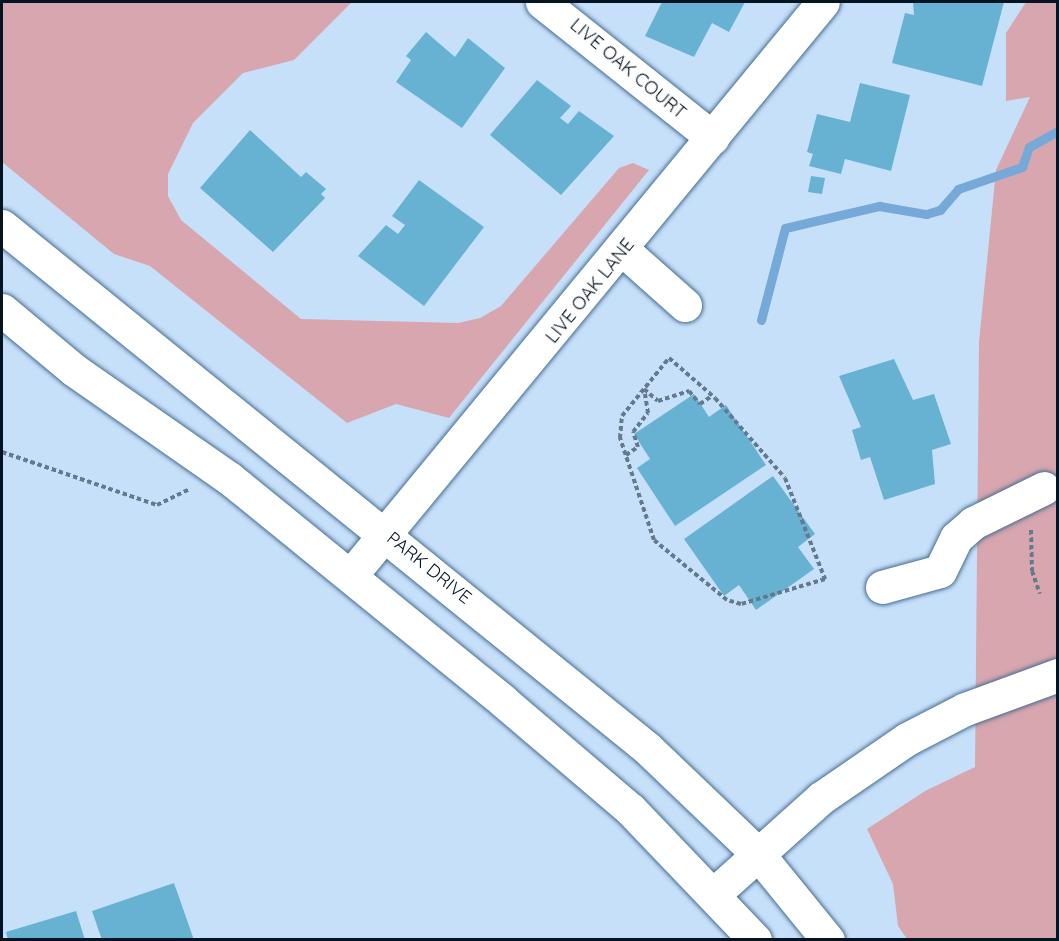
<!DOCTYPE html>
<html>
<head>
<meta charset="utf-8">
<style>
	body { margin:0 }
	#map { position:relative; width:1059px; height:941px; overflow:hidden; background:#c7e0fa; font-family:Quicksand,sans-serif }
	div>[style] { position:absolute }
	.green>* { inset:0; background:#d8a6ae }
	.stream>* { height:9px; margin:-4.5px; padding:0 4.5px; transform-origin:4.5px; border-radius:4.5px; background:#76a8d8 }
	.building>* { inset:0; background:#67b2d3 }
	.path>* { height:4px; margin-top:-2px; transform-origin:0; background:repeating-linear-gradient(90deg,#65798d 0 4.5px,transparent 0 7.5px) }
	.roads { filter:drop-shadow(0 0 2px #466d92) drop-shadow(0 0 2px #466d92) }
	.minor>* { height:33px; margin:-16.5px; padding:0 16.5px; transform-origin:16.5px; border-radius:16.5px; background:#fff }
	span { translate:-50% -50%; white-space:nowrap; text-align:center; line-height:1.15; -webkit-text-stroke:5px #fefefe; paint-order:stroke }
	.street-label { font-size:18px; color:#041422 }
	.frame { position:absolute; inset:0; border:3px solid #041422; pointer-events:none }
</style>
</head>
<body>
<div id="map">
	<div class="green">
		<i style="clip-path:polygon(2px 2px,352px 2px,294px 60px,243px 73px,193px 123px,168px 174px,168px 196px,181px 220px,301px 319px,458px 323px,480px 318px,501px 306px,619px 168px,633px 163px,649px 170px,449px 418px,396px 404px,347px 423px,150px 266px,114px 254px,2px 162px)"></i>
		<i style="clip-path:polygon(1026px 2px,1057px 2px,1057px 939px,907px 939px,898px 926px,893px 884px,867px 829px,925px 791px,975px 767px,979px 342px,996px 170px,1030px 97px,1006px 101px,1006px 33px)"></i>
	</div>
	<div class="stream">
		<i style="left:761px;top:320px;width:95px;rotate:-75.4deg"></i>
		<i style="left:785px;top:228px;width:97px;rotate:-13.2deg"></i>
		<i style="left:879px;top:206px;width:48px;rotate:9.7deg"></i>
		<i style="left:926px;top:214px;width:15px;rotate:-16deg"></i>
		<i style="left:940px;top:210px;width:28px;rotate:-49deg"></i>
		<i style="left:958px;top:189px;width:68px;rotate:-19deg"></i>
		<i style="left:1022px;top:167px;width:21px;rotate:-71deg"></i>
		<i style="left:1029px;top:147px;width:33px;rotate:-29deg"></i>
	</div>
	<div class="building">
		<i style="clip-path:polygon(662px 2px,745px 2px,729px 32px,712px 23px,694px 57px,645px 36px)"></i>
		<i style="clip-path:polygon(913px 2px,1004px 2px,982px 86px,892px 63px,905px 13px,914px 15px)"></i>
		<i style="clip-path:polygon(426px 32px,455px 57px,468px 38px,505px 68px,462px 128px,396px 82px,411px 60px,406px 56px)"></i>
		<i style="clip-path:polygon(537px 80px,571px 106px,560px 118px,568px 124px,579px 111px,614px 136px,561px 195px,490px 135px)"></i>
		<i style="clip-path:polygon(860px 83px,910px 95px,891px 171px,845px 159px,841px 174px,809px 166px,813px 154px,807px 152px,817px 114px,850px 122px)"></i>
		<i style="clip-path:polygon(250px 130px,301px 177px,306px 172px,326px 189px,321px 194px,325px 198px,273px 252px,200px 188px)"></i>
		<i style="clip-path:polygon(811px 176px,825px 178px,822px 194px,808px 192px)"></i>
		<i style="clip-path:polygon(419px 180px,484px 227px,424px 306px,358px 256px,386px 225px,398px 234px,405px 225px,392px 216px)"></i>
		<i style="clip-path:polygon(894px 359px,913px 400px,934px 394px,951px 444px,932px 450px,935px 484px,884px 500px,870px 457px,861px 460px,852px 430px,861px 427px,839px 376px)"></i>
		<i style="clip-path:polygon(694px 394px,709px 417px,726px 405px,766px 465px,675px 526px,637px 468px,650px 459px,634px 434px)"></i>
		<i style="clip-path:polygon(773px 476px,815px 534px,798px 547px,814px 569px,756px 610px,739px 585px,724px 596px,684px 539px)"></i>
		<i style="clip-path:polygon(174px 883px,194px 940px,102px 940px,92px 911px)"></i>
		<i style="clip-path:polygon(76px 911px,85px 940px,8px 940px,6px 932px)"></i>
	</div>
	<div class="path">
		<i style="left:669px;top:358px;width:61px;rotate:41deg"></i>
		<i style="left:715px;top:398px;width:106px;rotate:48.8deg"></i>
		<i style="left:785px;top:478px;width:109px;rotate:68.4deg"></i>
		<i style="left:825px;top:579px;width:88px;rotate:163.4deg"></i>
		<i style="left:741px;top:604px;width:15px;rotate:-164deg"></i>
		<i style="left:727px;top:600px;width:94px;rotate:-140.6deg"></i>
		<i style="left:654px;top:540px;width:108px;rotate:-108.4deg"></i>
		<i style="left:620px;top:438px;width:22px;rotate:-85deg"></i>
		<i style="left:622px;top:416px;width:75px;rotate:-51deg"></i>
		<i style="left:2px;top:452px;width:164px;rotate:18.9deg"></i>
		<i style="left:157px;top:505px;width:37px;rotate:-26deg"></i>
		<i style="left:626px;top:455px;width:14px;rotate:-34deg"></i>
		<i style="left:638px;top:447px;width:16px;rotate:-108deg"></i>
		<i style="left:633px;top:432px;width:24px;rotate:-52deg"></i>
		<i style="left:648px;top:413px;width:24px;rotate:-99deg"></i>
		<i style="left:644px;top:389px;width:18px;rotate:41deg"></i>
		<i style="left:658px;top:401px;width:33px;rotate:-18deg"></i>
		<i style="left:689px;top:391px;width:17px;rotate:50deg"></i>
		<i style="left:700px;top:404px;width:14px;rotate:-34deg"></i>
		<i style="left:1031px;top:530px;width:41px;rotate:88.6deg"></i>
		<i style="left:1032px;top:571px;width:24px;rotate:71deg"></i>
	</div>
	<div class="roads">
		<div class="minor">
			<i style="left:542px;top:2px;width:218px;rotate:38.5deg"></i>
			<i style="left:2px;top:226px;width:830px;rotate:38.98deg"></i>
			<i style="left:647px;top:748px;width:153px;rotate:43.7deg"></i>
			<i style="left:758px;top:854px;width:111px;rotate:50.9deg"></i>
			<i style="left:623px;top:250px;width:83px;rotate:41.6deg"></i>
			<i style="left:2px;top:310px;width:94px;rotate:39.8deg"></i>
			<i style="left:74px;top:370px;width:189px;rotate:34.9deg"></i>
			<i style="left:229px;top:478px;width:353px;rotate:39.1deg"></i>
			<i style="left:503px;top:701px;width:167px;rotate:40.4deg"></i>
			<i style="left:630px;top:809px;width:181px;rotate:46.3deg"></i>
			<i style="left:351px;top:575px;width:742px;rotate:-50.52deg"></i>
			<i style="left:882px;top:587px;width:60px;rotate:-15.4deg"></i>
			<i style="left:940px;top:571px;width:37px;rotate:-64deg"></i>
			<i style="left:956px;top:538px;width:23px;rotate:-41deg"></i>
			<i style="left:973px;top:523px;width:79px;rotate:-26.2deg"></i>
			<i style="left:715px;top:893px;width:142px;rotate:-41.9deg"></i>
			<i style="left:821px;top:798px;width:104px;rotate:-34.5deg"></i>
			<i style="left:907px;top:739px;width:65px;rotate:-27.3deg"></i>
			<i style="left:965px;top:709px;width:99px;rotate:-20.1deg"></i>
		</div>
	</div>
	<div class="street-label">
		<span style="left:628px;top:69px;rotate:40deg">LIVE OAK COURT</span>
		<span style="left:590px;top:291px;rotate:-51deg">LIVE OAK LANE</span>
		<span style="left:429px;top:568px;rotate:39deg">PARK DRIVE</span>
	</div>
	<div class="frame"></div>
</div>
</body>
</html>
